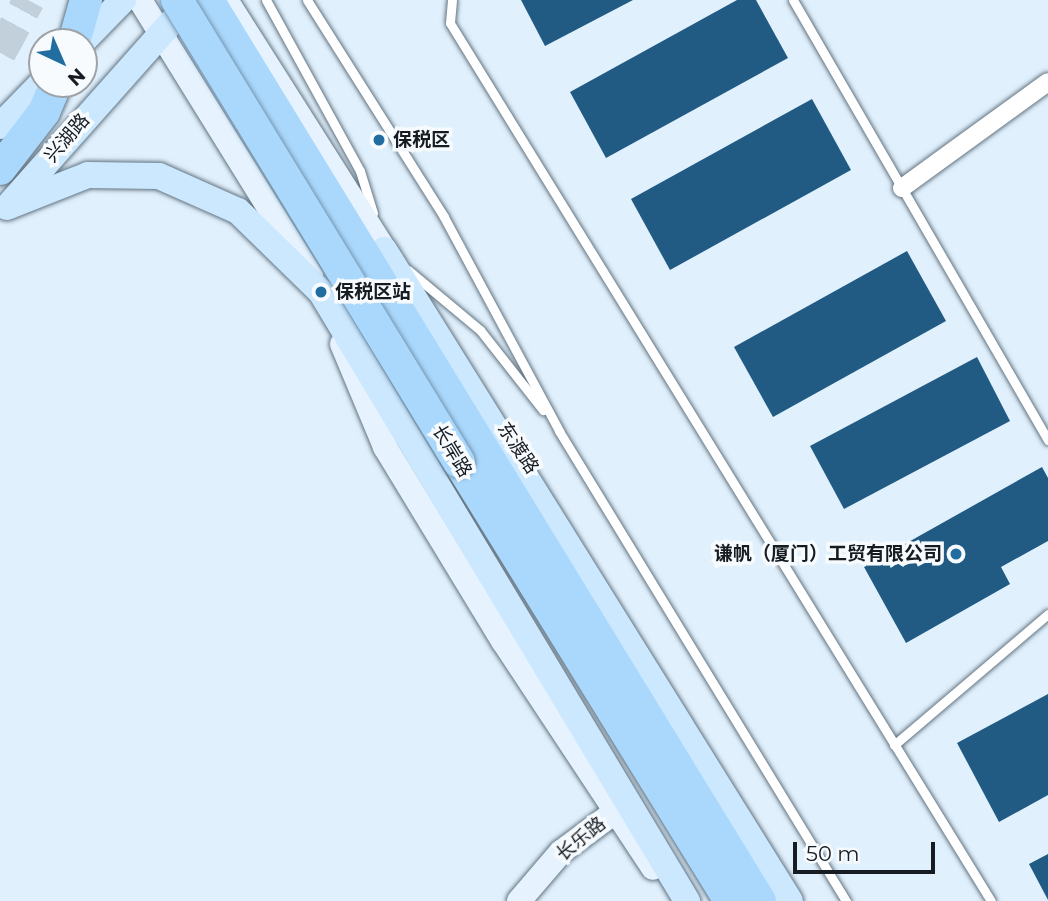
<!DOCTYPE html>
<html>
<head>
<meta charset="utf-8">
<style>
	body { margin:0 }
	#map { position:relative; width:1048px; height:901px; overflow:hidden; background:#e0f0fc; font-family:Montserrat,"Noto Sans SC",sans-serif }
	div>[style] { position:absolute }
	.building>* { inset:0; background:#215b83 }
	.highway-tunnel>* { height:32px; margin-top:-16px; transform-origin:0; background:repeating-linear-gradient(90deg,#c2d0db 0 32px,transparent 0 48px) }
	.roads { filter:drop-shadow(0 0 2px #637482) drop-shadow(0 0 2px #637482) }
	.lane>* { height:9px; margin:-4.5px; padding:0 4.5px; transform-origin:4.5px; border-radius:4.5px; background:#fff }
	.street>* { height:18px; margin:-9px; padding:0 9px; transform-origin:9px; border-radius:9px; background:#fff }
	.secondary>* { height:24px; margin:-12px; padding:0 12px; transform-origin:12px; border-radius:12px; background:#e6f3fe }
	.primary>* { height:26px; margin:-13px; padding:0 13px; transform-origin:13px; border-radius:13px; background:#cce8fe }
	.highway>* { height:32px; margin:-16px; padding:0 16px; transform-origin:16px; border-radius:16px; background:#aad8fd }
	.bridges { filter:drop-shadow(0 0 2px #7696b0) drop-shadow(0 0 2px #7696b0) }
	.highway-bridge>* { height:32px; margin:-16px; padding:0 16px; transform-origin:16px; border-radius:16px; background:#aad8fd }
	.dots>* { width:19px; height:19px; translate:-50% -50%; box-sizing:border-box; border:4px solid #f7fbfe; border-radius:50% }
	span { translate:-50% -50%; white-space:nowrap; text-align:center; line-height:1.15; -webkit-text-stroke:7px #f7fbfe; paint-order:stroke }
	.street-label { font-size:19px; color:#161c22 }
	.poi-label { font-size:19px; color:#161c22; font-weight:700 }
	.left { translate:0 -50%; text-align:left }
	.right { translate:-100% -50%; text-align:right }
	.north { position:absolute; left:28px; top:28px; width:70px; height:70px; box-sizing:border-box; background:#f7fbfe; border:2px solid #9da2a6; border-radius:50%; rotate:136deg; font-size:19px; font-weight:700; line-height:28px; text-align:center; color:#161c22 }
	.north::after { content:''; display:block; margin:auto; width:24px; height:32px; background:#216da0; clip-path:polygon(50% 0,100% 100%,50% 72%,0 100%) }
	.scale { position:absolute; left:793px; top:842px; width:142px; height:32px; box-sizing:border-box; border:4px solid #161c22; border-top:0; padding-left:9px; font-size:21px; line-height:24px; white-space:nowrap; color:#161c22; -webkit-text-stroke:5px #f7fbfe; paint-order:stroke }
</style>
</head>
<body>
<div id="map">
	<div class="building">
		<i style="clip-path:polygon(521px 0,633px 0,545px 46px)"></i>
		<i style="clip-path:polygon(737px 0,756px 0,788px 58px,606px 158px,570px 92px)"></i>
		<i style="clip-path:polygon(812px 99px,851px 170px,670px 270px,631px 199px)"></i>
		<i style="clip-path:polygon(907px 251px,946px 321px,773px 417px,734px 347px)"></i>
		<i style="clip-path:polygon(977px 357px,1010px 421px,844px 509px,810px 446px)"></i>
		<i style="clip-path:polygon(1042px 467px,1048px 478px,1048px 541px,1001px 567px,1010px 584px,906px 643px,864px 567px)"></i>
		<i style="clip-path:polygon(1048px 694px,1048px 795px,999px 822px,957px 743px)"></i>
		<i style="clip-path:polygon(1048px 854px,1048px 900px,1029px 864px)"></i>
	</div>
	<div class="highway-tunnel">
		<i style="left:0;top:53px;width:60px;rotate:-61.3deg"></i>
	</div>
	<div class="roads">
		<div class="lane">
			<i style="left:266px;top:0;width:195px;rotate:61.2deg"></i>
			<i style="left:360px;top:171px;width:44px;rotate:72.8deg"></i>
			<i style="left:307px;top:0;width:257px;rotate:57.7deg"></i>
			<i style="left:444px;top:217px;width:243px;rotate:61.7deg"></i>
			<i style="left:559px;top:431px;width:551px;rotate:58.59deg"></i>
			<i style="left:452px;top:0;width:23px;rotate:95deg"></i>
			<i style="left:450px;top:23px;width:1031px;rotate:58.36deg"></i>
			<i style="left:793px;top:0;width:509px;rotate:59.91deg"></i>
			<i style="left:408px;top:270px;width:94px;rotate:39.8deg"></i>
			<i style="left:480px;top:330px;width:102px;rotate:51.8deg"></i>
			<i style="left:894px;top:745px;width:202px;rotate:-40.4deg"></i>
		</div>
		<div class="street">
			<i style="left:902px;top:188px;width:180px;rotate:-36deg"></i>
		</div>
		<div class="secondary">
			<i style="left:140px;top:0;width:325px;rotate:58.2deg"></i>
			<i style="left:226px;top:0;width:315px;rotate:57.6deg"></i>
			<i style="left:342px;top:344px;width:112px;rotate:67.3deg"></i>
			<i style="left:385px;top:447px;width:227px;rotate:58.7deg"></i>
			<i style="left:503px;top:641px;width:272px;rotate:56.5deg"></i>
			<i style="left:519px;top:901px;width:65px;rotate:-49.4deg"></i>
			<i style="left:561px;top:852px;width:69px;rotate:-36.7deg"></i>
		</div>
		<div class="primary">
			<i style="left:82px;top:42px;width:59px;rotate:-45.7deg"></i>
			<i style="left:0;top:126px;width:60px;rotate:-45.7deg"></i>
			<i style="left:11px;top:203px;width:271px;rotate:-48.4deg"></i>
			<i style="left:7px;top:207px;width:87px;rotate:-21.6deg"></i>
			<i style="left:88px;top:175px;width:71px;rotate:0.8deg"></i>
			<i style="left:159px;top:176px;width:86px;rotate:23.9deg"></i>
			<i style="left:238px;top:211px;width:116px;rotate:44.3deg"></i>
			<i style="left:321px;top:292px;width:711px;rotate:58.99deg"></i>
			<i style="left:384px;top:250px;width:767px;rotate:58.05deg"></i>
		</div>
		<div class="highway">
			<i style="left:208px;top:0;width:1057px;rotate:58.51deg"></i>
			<i style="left:74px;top:42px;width:44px;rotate:-74.1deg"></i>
			<i style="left:0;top:169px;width:72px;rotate:-52.3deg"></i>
			<i style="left:44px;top:112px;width:30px;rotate:-67deg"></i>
			<i style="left:459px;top:462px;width:516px;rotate:58.31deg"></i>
		</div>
	</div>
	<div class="bridges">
		<div class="highway-bridge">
			<i style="left:177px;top:0;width:541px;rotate:58.6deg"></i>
		</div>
	</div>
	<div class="dots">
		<i style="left:379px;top:140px;background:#216da0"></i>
		<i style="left:321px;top:292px;background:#216da0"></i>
		<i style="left:956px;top:554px;background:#216da0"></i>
	</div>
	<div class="street-label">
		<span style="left:67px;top:138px;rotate:-49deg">兴湖路</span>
		<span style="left:518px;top:448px;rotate:56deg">东渡路</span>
		<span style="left:452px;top:451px;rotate:59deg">长岸路</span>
		<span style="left:581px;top:839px;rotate:-39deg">长乐路</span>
	</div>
	<div class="poi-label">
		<span class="left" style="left:393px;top:140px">保税区</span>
		<span class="left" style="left:335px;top:292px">保税区站</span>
		<span class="right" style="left:942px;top:554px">谦帆（厦门）工贸有限公司</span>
	</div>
	<div class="north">N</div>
	<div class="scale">50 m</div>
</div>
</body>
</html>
